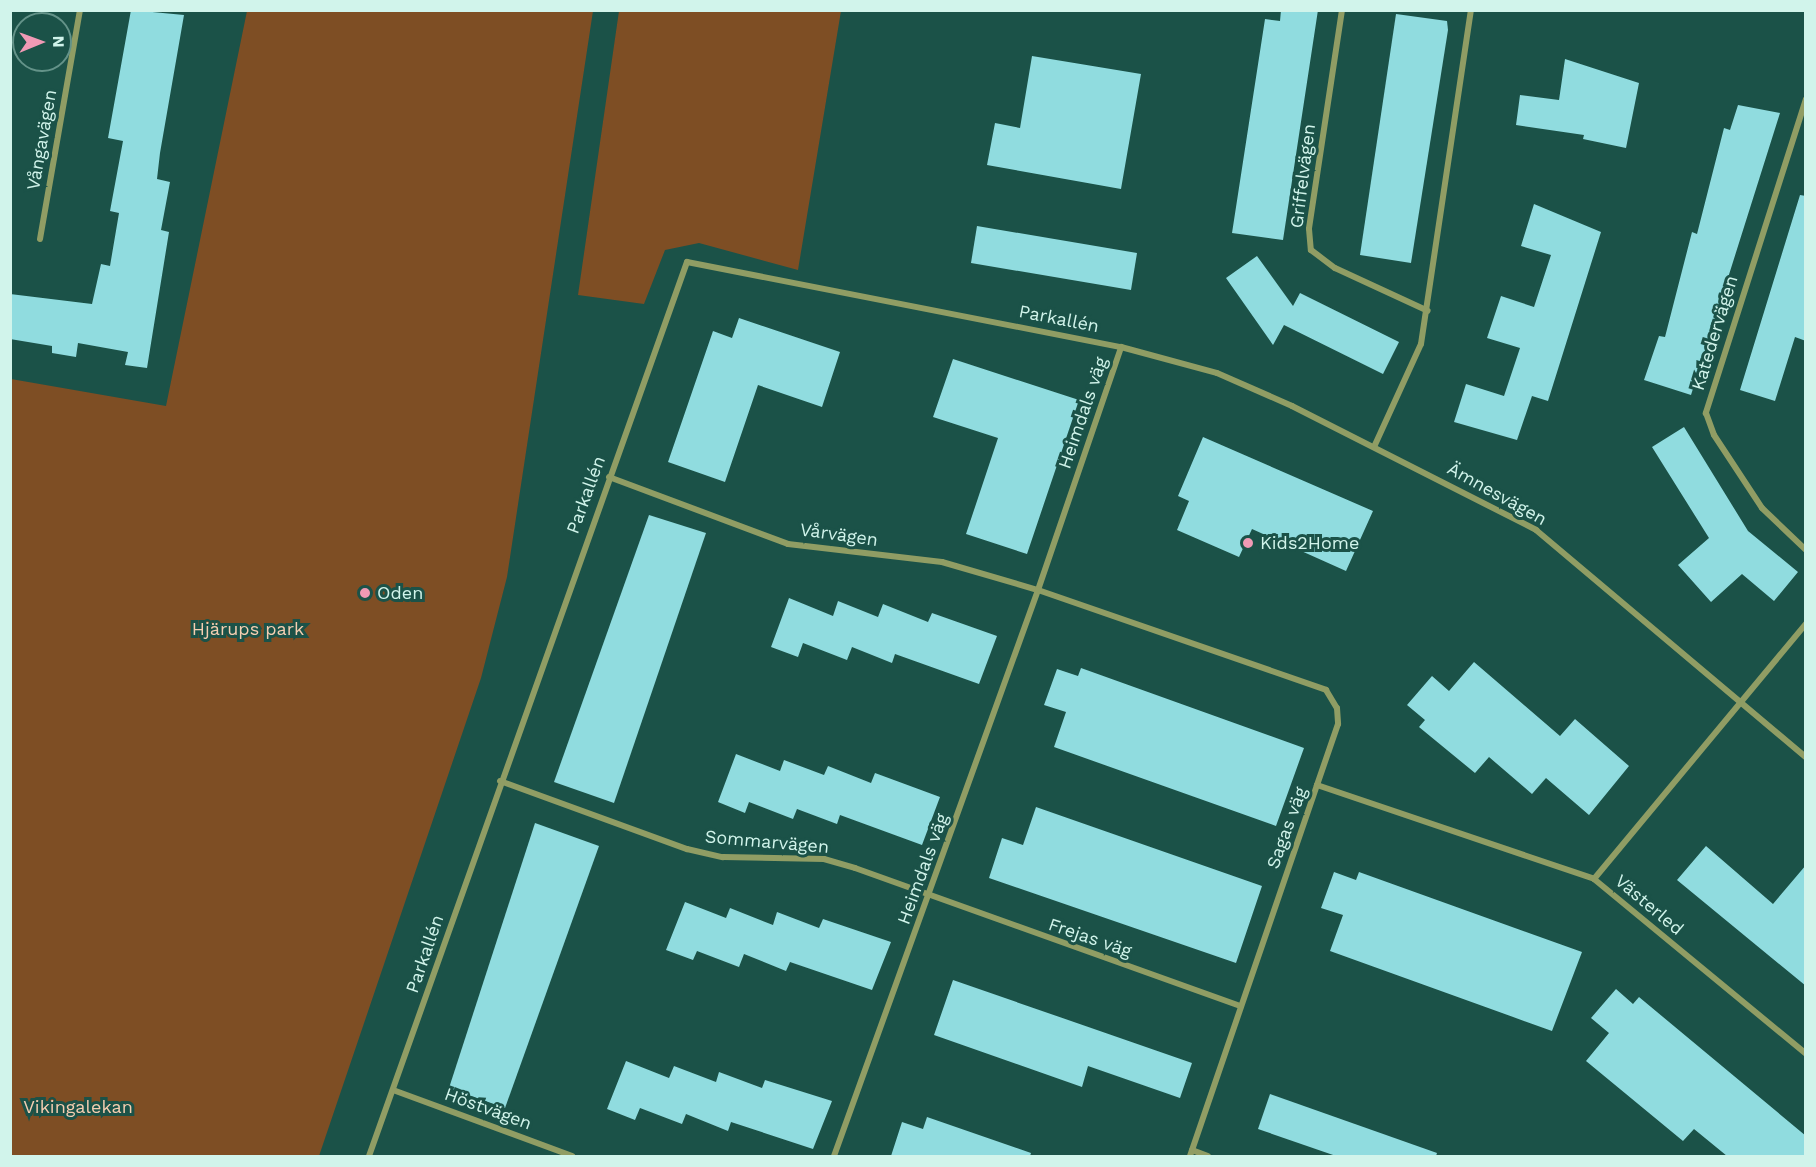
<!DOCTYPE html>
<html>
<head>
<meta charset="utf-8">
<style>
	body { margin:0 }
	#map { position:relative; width:1816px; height:1167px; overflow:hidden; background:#1b5248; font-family:"Work Sans",sans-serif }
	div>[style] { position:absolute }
	.green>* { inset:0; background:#7e4e24 }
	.building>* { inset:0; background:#90dcdf }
	.street>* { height:6px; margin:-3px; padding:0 3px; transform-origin:3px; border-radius:3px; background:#909d64 }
	.dots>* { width:16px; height:16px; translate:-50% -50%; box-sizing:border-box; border:3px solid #1b5248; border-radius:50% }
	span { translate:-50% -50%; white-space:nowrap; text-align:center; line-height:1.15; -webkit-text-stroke:6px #1b5248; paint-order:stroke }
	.street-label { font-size:18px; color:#d1f4eb }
	.poi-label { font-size:18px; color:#d1f4eb }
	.left { translate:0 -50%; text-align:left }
	.park-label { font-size:18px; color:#f5ceb1 }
	.frame { position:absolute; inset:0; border:12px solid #d1f4eb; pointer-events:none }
	.north { position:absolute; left:12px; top:12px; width:60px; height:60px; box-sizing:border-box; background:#1b5248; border:2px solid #649389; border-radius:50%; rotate:89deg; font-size:16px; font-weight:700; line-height:24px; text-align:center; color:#d1f4eb }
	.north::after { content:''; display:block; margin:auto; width:21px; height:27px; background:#f09ab5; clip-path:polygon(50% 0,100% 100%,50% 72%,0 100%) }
</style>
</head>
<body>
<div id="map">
	<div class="green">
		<i style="clip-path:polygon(247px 11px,593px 11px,507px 577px,481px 678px,319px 1156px,11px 1156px,11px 379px,166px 406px)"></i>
		<i style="clip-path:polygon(619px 11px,841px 11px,798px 270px,699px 243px,665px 250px,644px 304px,578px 295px)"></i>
	</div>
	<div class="building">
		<i style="clip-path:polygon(131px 10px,184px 15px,160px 153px,157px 179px,170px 182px,161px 230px,169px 232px,147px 368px,125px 365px,128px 352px,78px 343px,76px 357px,52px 353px,52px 346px,10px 339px,10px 294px,92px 304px,101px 264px,110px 266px,119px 213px,110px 211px,123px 141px,108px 138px)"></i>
		<i style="clip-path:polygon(1281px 10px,1318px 10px,1283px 240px,1232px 233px,1265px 19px,1280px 21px)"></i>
		<i style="clip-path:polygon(1396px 14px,1447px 21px,1448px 30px,1411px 263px,1360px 255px)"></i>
		<i style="clip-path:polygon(1032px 56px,1141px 74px,1121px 189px,987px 165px,995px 123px,1020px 128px)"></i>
		<i style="clip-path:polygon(1565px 59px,1639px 83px,1626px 148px,1583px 139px,1584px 135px,1516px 125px,1520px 95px,1559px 100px)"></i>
		<i style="clip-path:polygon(1738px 105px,1780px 113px,1691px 395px,1644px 380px,1659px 336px,1665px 337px,1692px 232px,1697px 234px,1724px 128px,1730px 130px)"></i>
		<i style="clip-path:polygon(1800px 195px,1806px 196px,1806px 341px,1795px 337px,1775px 401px,1740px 390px)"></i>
		<i style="clip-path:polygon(1534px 204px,1601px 232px,1548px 401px,1532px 396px,1517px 440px,1454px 422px,1466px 384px,1504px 396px,1520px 348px,1487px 338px,1501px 296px,1534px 307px,1551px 255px,1521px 246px)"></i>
		<i style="clip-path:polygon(977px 226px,1137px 253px,1131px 290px,971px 263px)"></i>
		<i style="clip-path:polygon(1257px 256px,1293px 306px,1300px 293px,1399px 342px,1383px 374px,1284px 325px,1273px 345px,1226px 278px)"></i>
		<i style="clip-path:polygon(739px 318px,840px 352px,822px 407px,758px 385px,725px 482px,668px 462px,713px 331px,732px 338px)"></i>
		<i style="clip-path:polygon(953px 359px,1079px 400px,1027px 554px,966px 534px,998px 438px,933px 417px)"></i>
		<i style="clip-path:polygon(1684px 427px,1748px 531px,1798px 572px,1774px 601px,1742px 574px,1711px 602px,1678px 565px,1709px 538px,1652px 447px)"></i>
		<i style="clip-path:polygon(1203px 437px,1373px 511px,1346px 571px,1252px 529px,1239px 557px,1177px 530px,1189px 501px,1178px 496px)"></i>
		<i style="clip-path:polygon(649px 515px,706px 533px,614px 803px,554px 782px)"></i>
		<i style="clip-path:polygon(789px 598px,833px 616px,838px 601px,878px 617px,883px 604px,928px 622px,932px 613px,997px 636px,979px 684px,895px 654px,892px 663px,852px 647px,847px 660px,803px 643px,798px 657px,771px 647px)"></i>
		<i style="clip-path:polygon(1474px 662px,1560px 736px,1575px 719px,1629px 766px,1589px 815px,1546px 778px,1532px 794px,1489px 757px,1475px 773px,1419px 727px,1425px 720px,1407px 705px,1432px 676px,1449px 691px)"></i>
		<i style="clip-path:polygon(1081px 668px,1304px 748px,1276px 826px,1054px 747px,1066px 712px,1044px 705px,1057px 669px,1078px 676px)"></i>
		<i style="clip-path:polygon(736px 754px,780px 771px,784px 760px,824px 775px,828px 766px,871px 783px,875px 773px,940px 797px,922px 845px,840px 815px,837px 824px,797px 809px,793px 819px,749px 802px,745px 813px,718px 802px)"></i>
		<i style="clip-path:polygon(1036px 807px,1262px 886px,1236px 963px,989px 878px,1002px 838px,1023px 845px)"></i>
		<i style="clip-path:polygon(535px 823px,599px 846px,505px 1108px,449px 1088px)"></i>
		<i style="clip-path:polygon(1706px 846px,1773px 904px,1806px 865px,1806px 986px,1677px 880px)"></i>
		<i style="clip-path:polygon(1334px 872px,1356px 880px,1359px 872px,1582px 952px,1552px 1031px,1330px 951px,1343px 915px,1321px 908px)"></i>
		<i style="clip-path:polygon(685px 902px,726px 918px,730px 908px,773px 925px,777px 912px,819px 928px,823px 919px,891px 942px,872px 990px,790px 962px,786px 971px,744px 954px,739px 967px,697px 951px,693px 960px,666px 950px)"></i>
		<i style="clip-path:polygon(953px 980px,1192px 1063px,1180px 1098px,1088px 1066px,1082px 1087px,934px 1035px)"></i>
		<i style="clip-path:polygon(1616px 989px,1633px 1004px,1639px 997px,1806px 1136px,1806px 1156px,1727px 1156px,1694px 1129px,1683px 1141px,1586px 1061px,1609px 1033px,1591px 1018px)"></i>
		<i style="clip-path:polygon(626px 1061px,669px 1078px,674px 1066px,716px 1082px,719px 1072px,762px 1088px,765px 1080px,832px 1101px,813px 1149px,731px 1122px,728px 1131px,686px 1114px,682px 1124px,640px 1108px,635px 1120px,607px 1109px)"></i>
		<i style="clip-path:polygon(1270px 1094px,1437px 1153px,1436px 1156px,1336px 1156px,1258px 1129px)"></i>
		<i style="clip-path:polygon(927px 1117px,1031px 1153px,1030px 1156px,891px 1156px,902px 1122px,923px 1129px)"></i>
	</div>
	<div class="street">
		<i style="left:1342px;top:10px;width:221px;rotate:98.6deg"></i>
		<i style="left:1309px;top:229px;width:21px;rotate:85deg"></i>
		<i style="left:1311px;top:250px;width:30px;rotate:37deg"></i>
		<i style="left:1335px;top:268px;width:102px;rotate:24.8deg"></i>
		<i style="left:1806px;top:99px;width:330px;rotate:107.7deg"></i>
		<i style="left:1706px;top:413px;width:23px;rotate:70deg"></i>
		<i style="left:1714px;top:435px;width:87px;rotate:56.7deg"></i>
		<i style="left:1762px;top:508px;width:61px;rotate:43.7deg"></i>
		<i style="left:40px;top:239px;width:232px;rotate:-80.1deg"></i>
		<i style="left:1374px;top:447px;width:113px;rotate:-65.5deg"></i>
		<i style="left:1421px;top:344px;width:338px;rotate:-81.5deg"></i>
		<i style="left:609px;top:477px;width:191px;rotate:20.5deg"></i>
		<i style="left:788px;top:544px;width:155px;rotate:6.7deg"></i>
		<i style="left:942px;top:562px;width:100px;rotate:16.3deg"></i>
		<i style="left:1038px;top:590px;width:257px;rotate:-71.1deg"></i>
		<i style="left:500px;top:781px;width:199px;rotate:20deg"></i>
		<i style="left:687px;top:849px;width:37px;rotate:13deg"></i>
		<i style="left:723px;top:857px;width:101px;rotate:1.1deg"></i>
		<i style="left:824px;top:859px;width:32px;rotate:16deg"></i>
		<i style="left:855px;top:868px;width:410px;rotate:19.7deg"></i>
		<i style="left:1594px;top:879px;width:332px;rotate:-50.3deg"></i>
		<i style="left:393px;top:1090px;width:191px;rotate:20.2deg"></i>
		<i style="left:1192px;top:1150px;width:17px;rotate:21deg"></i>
		<i style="left:369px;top:1156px;width:949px;rotate:-70.42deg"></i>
		<i style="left:687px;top:262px;width:442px;rotate:11.1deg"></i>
		<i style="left:1121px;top:347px;width:99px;rotate:15.2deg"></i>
		<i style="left:1217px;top:373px;width:82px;rotate:23.7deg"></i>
		<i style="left:1292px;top:406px;width:274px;rotate:26.9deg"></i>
		<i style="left:1536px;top:530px;width:353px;rotate:40.1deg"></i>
		<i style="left:834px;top:1156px;width:602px;rotate:-70.18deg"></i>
		<i style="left:1038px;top:590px;width:305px;rotate:19.1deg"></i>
		<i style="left:1326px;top:690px;width:21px;rotate:59deg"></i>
		<i style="left:1337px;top:708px;width:16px;rotate:86deg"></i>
		<i style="left:1338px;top:724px;width:65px;rotate:109deg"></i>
		<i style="left:1190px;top:1156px;width:392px;rotate:-71.1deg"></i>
		<i style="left:1317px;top:785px;width:293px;rotate:18.7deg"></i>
		<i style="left:1594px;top:879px;width:275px;rotate:39.5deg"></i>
	</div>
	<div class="dots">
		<i style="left:1248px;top:543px;background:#f09ab5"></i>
		<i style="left:365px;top:593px;background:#f09ab5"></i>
	</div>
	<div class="street-label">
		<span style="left:42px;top:140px;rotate:-80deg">Vångavägen</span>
		<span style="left:1303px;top:176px;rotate:-83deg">Griffelvägen</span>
		<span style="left:1059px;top:319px;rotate:11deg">Parkallén</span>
		<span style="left:1715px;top:333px;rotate:-73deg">Katedervägen</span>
		<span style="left:1083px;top:413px;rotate:-71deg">Heimdals väg</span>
		<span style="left:1497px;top:494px;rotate:29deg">Ämnesvägen</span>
		<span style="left:586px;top:495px;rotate:-70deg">Parkallén</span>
		<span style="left:839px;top:535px;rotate:8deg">Vårvägen</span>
		<span style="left:1287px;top:828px;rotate:-70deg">Sagas väg</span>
		<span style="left:767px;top:842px;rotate:5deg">Sommarvägen</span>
		<span style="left:923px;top:869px;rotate:-70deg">Heimdals väg</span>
		<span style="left:1649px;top:905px;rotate:40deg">Västerled</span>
		<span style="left:1090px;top:938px;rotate:19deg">Frejas väg</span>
		<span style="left:425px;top:954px;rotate:-71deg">Parkallén</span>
		<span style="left:488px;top:1109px;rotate:20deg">Höstvägen</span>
	</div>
	<div class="poi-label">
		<span class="left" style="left:1260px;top:543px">Kids2Home</span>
		<span class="left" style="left:377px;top:593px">Oden</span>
	</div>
	<div class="park-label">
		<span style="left:248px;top:629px">Hjärups park</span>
		<span style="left:78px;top:1107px">Vikingalekan</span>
	</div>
	<div class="frame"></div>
	<div class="north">N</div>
</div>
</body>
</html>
